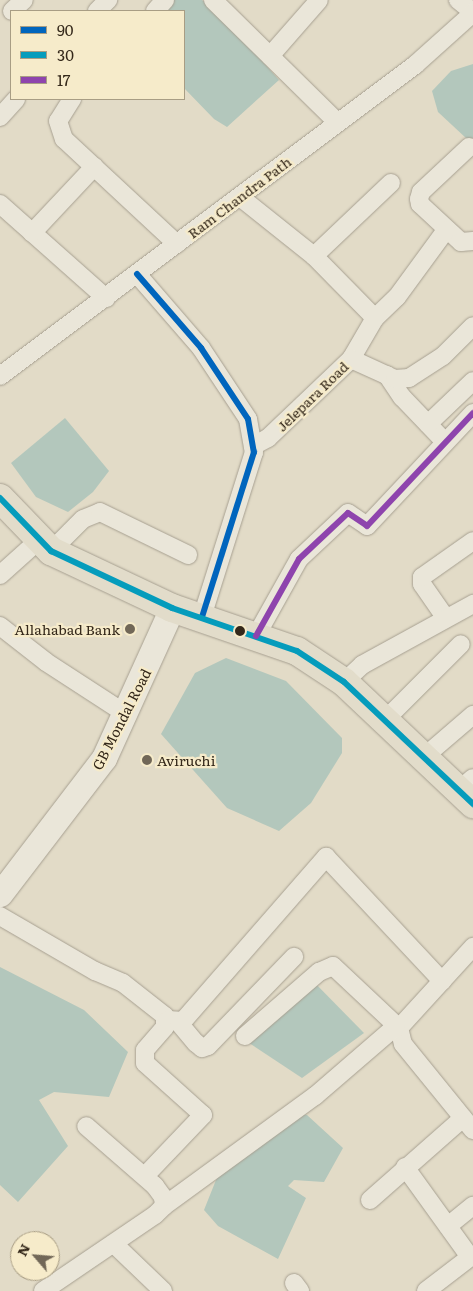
<!DOCTYPE html>
<html>
<head>
<meta charset="utf-8">
<style>
	body { margin:0 }
	#map { position:relative; width:473px; height:1291px; overflow:hidden; background:#e2dbc7; font-family:Literata,serif }
	div>[style] { position:absolute }
	.water>* { inset:0; background:#b3c7bc }
	.roads { filter:drop-shadow(0 0 1px #a7a091) drop-shadow(0 0 1px #a7a091) }
	.street>* { height:18px; margin:-9px; padding:0 9px; transform-origin:9px; border-radius:9px; background:#eae6d9 }
	.secondary>* { height:25px; margin:-12.5px; padding:0 12.5px; transform-origin:12.5px; border-radius:12.5px; background:#eae6d9 }
	.primary>* { height:28px; margin:-14px; padding:0 14px; transform-origin:14px; border-radius:14px; background:#e2dcca }
	.bus-1>* { height:6px; margin:-3px; padding:0 3px; transform-origin:3px; border-radius:3px; background:#0065bd }
	.bus-2>* { height:6px; margin:-3px; padding:0 3px; transform-origin:3px; border-radius:3px; background:#059cbc }
	.bus-3>* { height:6px; margin:-3px; padding:0 3px; transform-origin:3px; border-radius:3px; background:#8e44ad }
	.dots>* { width:14px; height:14px; translate:-50% -50%; box-sizing:border-box; border:2px solid #f6ebca; border-radius:50% }
	span { translate:-50% -50%; white-space:nowrap; text-align:center; line-height:1.15; -webkit-text-stroke:4.5px #f6ebca; paint-order:stroke }
	.street-label { font-size:14px; color:#34281a }
	.poi-label { font-size:14px; color:#34281a }
	.right { translate:-100% -50%; text-align:right }
	.left { translate:0 -50%; text-align:left }
	.legend { position:absolute; left:10px; top:10px; width:175px; height:90px; box-sizing:border-box; background:#f6ebca; border:1px solid #a89d84; margin:0; padding:6px 9px; list-style:none; font-size:15px; color:#34281a }
	.legend li { display:flex; align-items:center; gap:10px; height:25px }
	.legend b { width:25px; border:1px solid #a89d84 }
	.north { position:absolute; left:10px; top:1231px; width:50px; height:50px; box-sizing:border-box; background:#f6ebca; border:1px solid #a89d84; border-radius:50%; rotate:297deg; font-size:14px; font-weight:700; line-height:20px; text-align:center; color:#34281a }
	.north::after { content:''; display:block; margin:auto; width:18px; height:22px; background:#716757; clip-path:polygon(50% 0,100% 100%,50% 72%,0 100%) }
</style>
</head>
<body>
<div id="map">
	<div class="water">
		<i style="clip-path:polygon(173px 0,202px 0,221px 14px,279px 80px,227px 127px,214px 119px,184px 88px,184px 11px,165px 11px)"></i>
		<i style="clip-path:polygon(473px 64px,473px 140px,467px 139px,438px 112px,432px 91px,451px 71px)"></i>
		<i style="clip-path:polygon(65px 418px,109px 471px,93px 492px,68px 512px,36px 497px,11px 463px)"></i>
		<i style="clip-path:polygon(226px 658px,286px 681px,342px 738px,342px 753px,311px 803px,279px 831px,227px 808px,161px 734px,195px 673px)"></i>
		<i style="clip-path:polygon(0 967px,84px 1010px,128px 1052px,109px 1097px,54px 1092px,39px 1100px,68px 1146px,18px 1202px,0 1185px)"></i>
		<i style="clip-path:polygon(309px 977px,364px 1033px,302px 1078px,240px 1037px)"></i>
		<i style="clip-path:polygon(288px 1110px,307px 1115px,343px 1148px,324px 1182px,294px 1180px,288px 1186px,306px 1198px,278px 1259px,218px 1226px,204px 1210px,220px 1170px)"></i>
	</div>
	<div class="roads">
		<div class="street">
			<i style="left:213px;top:0;width:174px;rotate:44.5deg"></i>
			<i style="left:458px;top:0;width:19px;rotate:39deg"></i>
			<i style="left:12px;top:11px;width:16px;rotate:-43deg"></i>
			<i style="left:97px;top:11px;width:16px;rotate:-45deg"></i>
			<i style="left:155px;top:11px;width:15px;rotate:-48deg"></i>
			<i style="left:270px;top:56px;width:74px;rotate:-48.8deg"></i>
			<i style="left:72px;top:99px;width:26px;rotate:122deg"></i>
			<i style="left:58px;top:121px;width:19px;rotate:72deg"></i>
			<i style="left:64px;top:139px;width:154px;rotate:42.9deg"></i>
			<i style="left:0;top:117px;width:24px;rotate:-48deg"></i>
			<i style="left:469px;top:147px;width:66px;rotate:136.8deg"></i>
			<i style="left:421px;top:192px;width:7px;rotate:106deg"></i>
			<i style="left:419px;top:199px;width:5px;rotate:79deg"></i>
			<i style="left:420px;top:204px;width:56px;rotate:42.8deg"></i>
			<i style="left:461px;top:242px;width:12px;rotate:-5deg"></i>
			<i style="left:240px;top:197px;width:95px;rotate:38.6deg"></i>
			<i style="left:314px;top:256px;width:87px;rotate:45.5deg"></i>
			<i style="left:0;top:204px;width:142px;rotate:41.6deg"></i>
			<i style="left:32px;top:233px;width:91px;rotate:-46.8deg"></i>
			<i style="left:314px;top:256px;width:106px;rotate:-43.5deg"></i>
			<i style="left:137px;top:274px;width:98px;rotate:49.1deg"></i>
			<i style="left:201px;top:348px;width:85px;rotate:56.5deg"></i>
			<i style="left:248px;top:419px;width:34px;rotate:80deg"></i>
			<i style="left:254px;top:452px;width:173px;rotate:107.5deg"></i>
			<i style="left:351px;top:359px;width:48px;rotate:-59.7deg"></i>
			<i style="left:375px;top:318px;width:30px;rotate:-44deg"></i>
			<i style="left:397px;top:297px;width:83px;rotate:-53.8deg"></i>
			<i style="left:387px;top:375px;width:27px;rotate:56deg"></i>
			<i style="left:402px;top:397px;width:62px;rotate:46.3deg"></i>
			<i style="left:0;top:376px;width:519px;rotate:-36.85deg"></i>
			<i style="left:415px;top:65px;width:78px;rotate:-41.9deg"></i>
			<i style="left:428px;top:424px;width:62px;rotate:-43.7deg"></i>
			<i style="left:253px;top:446px;width:17px;rotate:-28deg"></i>
			<i style="left:268px;top:438px;width:115px;rotate:-43.6deg"></i>
			<i style="left:351px;top:359px;width:48px;rotate:24.4deg"></i>
			<i style="left:395px;top:379px;width:14px;rotate:-4deg"></i>
			<i style="left:409px;top:378px;width:40px;rotate:-32.9deg"></i>
			<i style="left:443px;top:356px;width:42px;rotate:-45deg"></i>
			<i style="left:51px;top:551px;width:45px;rotate:-45deg"></i>
			<i style="left:83px;top:519px;width:18px;rotate:-22deg"></i>
			<i style="left:100px;top:512px;width:98px;rotate:26deg"></i>
			<i style="left:0;top:575px;width:52px;rotate:-41.9deg"></i>
			<i style="left:445px;top:617px;width:40px;rotate:-124.9deg"></i>
			<i style="left:422px;top:584px;width:7px;rotate:-90deg"></i>
			<i style="left:422px;top:577px;width:62px;rotate:-35.2deg"></i>
			<i style="left:0;top:626px;width:58px;rotate:38deg"></i>
			<i style="left:46px;top:662px;width:95px;rotate:33deg"></i>
			<i style="left:256px;top:636px;width:88px;rotate:-60.8deg"></i>
			<i style="left:299px;top:559px;width:67px;rotate:-43.2deg"></i>
			<i style="left:348px;top:513px;width:23px;rotate:34deg"></i>
			<i style="left:367px;top:526px;width:155px;rotate:-46.8deg"></i>
			<i style="left:344px;top:682px;width:25px;rotate:-43deg"></i>
			<i style="left:362px;top:665px;width:127px;rotate:-28.8deg"></i>
			<i style="left:385px;top:720px;width:107px;rotate:-45deg"></i>
			<i style="left:424px;top:757px;width:65px;rotate:-40.6deg"></i>
			<i style="left:459px;top:790px;width:18px;rotate:-41deg"></i>
			<i style="left:0;top:916px;width:110px;rotate:30.1deg"></i>
			<i style="left:95px;top:971px;width:30px;rotate:23deg"></i>
			<i style="left:123px;top:983px;width:53px;rotate:38.2deg"></i>
			<i style="left:165px;top:1016px;width:11px;rotate:90deg"></i>
			<i style="left:165px;top:1027px;width:30px;rotate:131deg"></i>
			<i style="left:145px;top:1050px;width:13px;rotate:90deg"></i>
			<i style="left:145px;top:1063px;width:78px;rotate:41.9deg"></i>
			<i style="left:203px;top:1115px;width:84px;rotate:133.6deg"></i>
			<i style="left:168px;top:1020px;width:15px;rotate:4deg"></i>
			<i style="left:183px;top:1021px;width:218px;rotate:-48.9deg"></i>
			<i style="left:326px;top:857px;width:170px;rotate:46.9deg"></i>
			<i style="left:179px;top:1023px;width:26px;rotate:50deg"></i>
			<i style="left:196px;top:1043px;width:8px;rotate:40deg"></i>
			<i style="left:202px;top:1048px;width:6px;rotate:-18deg"></i>
			<i style="left:208px;top:1046px;width:124px;rotate:-46deg"></i>
			<i style="left:399px;top:1028px;width:110px;rotate:-47.6deg"></i>
			<i style="left:245px;top:1036px;width:98px;rotate:-40.9deg"></i>
			<i style="left:319px;top:972px;width:15px;rotate:-23deg"></i>
			<i style="left:333px;top:966px;width:91px;rotate:43.2deg"></i>
			<i style="left:399px;top:1028px;width:16px;rotate:76deg"></i>
			<i style="left:403px;top:1044px;width:111px;rotate:50.9deg"></i>
			<i style="left:405px;top:1167px;width:111px;rotate:54.2deg"></i>
			<i style="left:370px;top:1200px;width:124px;rotate:-41.4deg"></i>
			<i style="left:164px;top:1206px;width:187px;rotate:-36.1deg"></i>
			<i style="left:315px;top:1096px;width:107px;rotate:-40.8deg"></i>
			<i style="left:448px;top:1226px;width:32px;rotate:-39deg"></i>
			<i style="left:114px;top:1244px;width:68px;rotate:43.8deg"></i>
			<i style="left:294px;top:1283px;width:10px;rotate:53deg"></i>
			<i style="left:43px;top:1291px;width:135px;rotate:-34.2deg"></i>
			<i style="left:155px;top:1215px;width:13px;rotate:-45deg"></i>
			<i style="left:164px;top:1206px;width:9px;rotate:-96deg"></i>
			<i style="left:163px;top:1197px;width:14px;rotate:-126deg"></i>
			<i style="left:155px;top:1186px;width:91px;rotate:-139deg"></i>
			<i style="left:426px;top:1291px;width:59px;rotate:-37.5deg"></i>
		</div>
		<div class="secondary">
			<i style="left:0;top:894px;width:171px;rotate:-52.6deg"></i>
			<i style="left:104px;top:758px;width:165px;rotate:-65.6deg"></i>
		</div>
		<div class="primary">
			<i style="left:0;top:498px;width:74px;rotate:46.1deg"></i>
			<i style="left:51px;top:551px;width:134px;rotate:25.2deg"></i>
			<i style="left:172px;top:608px;width:132px;rotate:19deg"></i>
			<i style="left:297px;top:651px;width:56px;rotate:33.4deg"></i>
			<i style="left:344px;top:682px;width:178px;rotate:43.4deg"></i>
		</div>
	</div>
	<div class="bus-1">
		<i style="left:137px;top:274px;width:98px;rotate:49.1deg"></i>
		<i style="left:201px;top:348px;width:85px;rotate:56.5deg"></i>
		<i style="left:248px;top:419px;width:34px;rotate:80deg"></i>
		<i style="left:254px;top:452px;width:173px;rotate:107.5deg"></i>
	</div>
	<div class="bus-2">
		<i style="left:0;top:498px;width:74px;rotate:46.1deg"></i>
		<i style="left:51px;top:551px;width:134px;rotate:25.2deg"></i>
		<i style="left:172px;top:608px;width:132px;rotate:19deg"></i>
		<i style="left:297px;top:651px;width:56px;rotate:33.4deg"></i>
		<i style="left:344px;top:682px;width:178px;rotate:43.4deg"></i>
	</div>
	<div class="bus-3">
		<i style="left:256px;top:636px;width:88px;rotate:-60.8deg"></i>
		<i style="left:299px;top:559px;width:67px;rotate:-43.2deg"></i>
		<i style="left:348px;top:513px;width:23px;rotate:34deg"></i>
		<i style="left:367px;top:526px;width:155px;rotate:-46.8deg"></i>
	</div>
	<div class="dots">
		<i style="left:130px;top:629px;background:#716757"></i>
		<i style="left:240px;top:631px;background:#34281a"></i>
		<i style="left:147px;top:760px;background:#716757"></i>
	</div>
	<div class="street-label">
		<span style="left:239px;top:197px;rotate:-37deg">Ram Chandra Path</span>
		<span style="left:312px;top:396px;rotate:-44deg">Jelepara Road</span>
		<span style="left:121px;top:719px;rotate:-63deg">GB Mondal Road</span>
	</div>
	<div class="poi-label">
		<span class="right" style="left:120px;top:629px">Allahabad Bank</span>
		<span class="left" style="left:157px;top:760px">Aviruchi</span>
	</div>
	<ul class="legend">
	<li><b style="height:6px;background:#0065bd"></b>90</li>
	<li><b style="height:6px;background:#059cbc"></b>30</li>
	<li><b style="height:6px;background:#8e44ad"></b>17</li>
	</ul>
	<div class="north">N</div>
</div>
</body>
</html>
